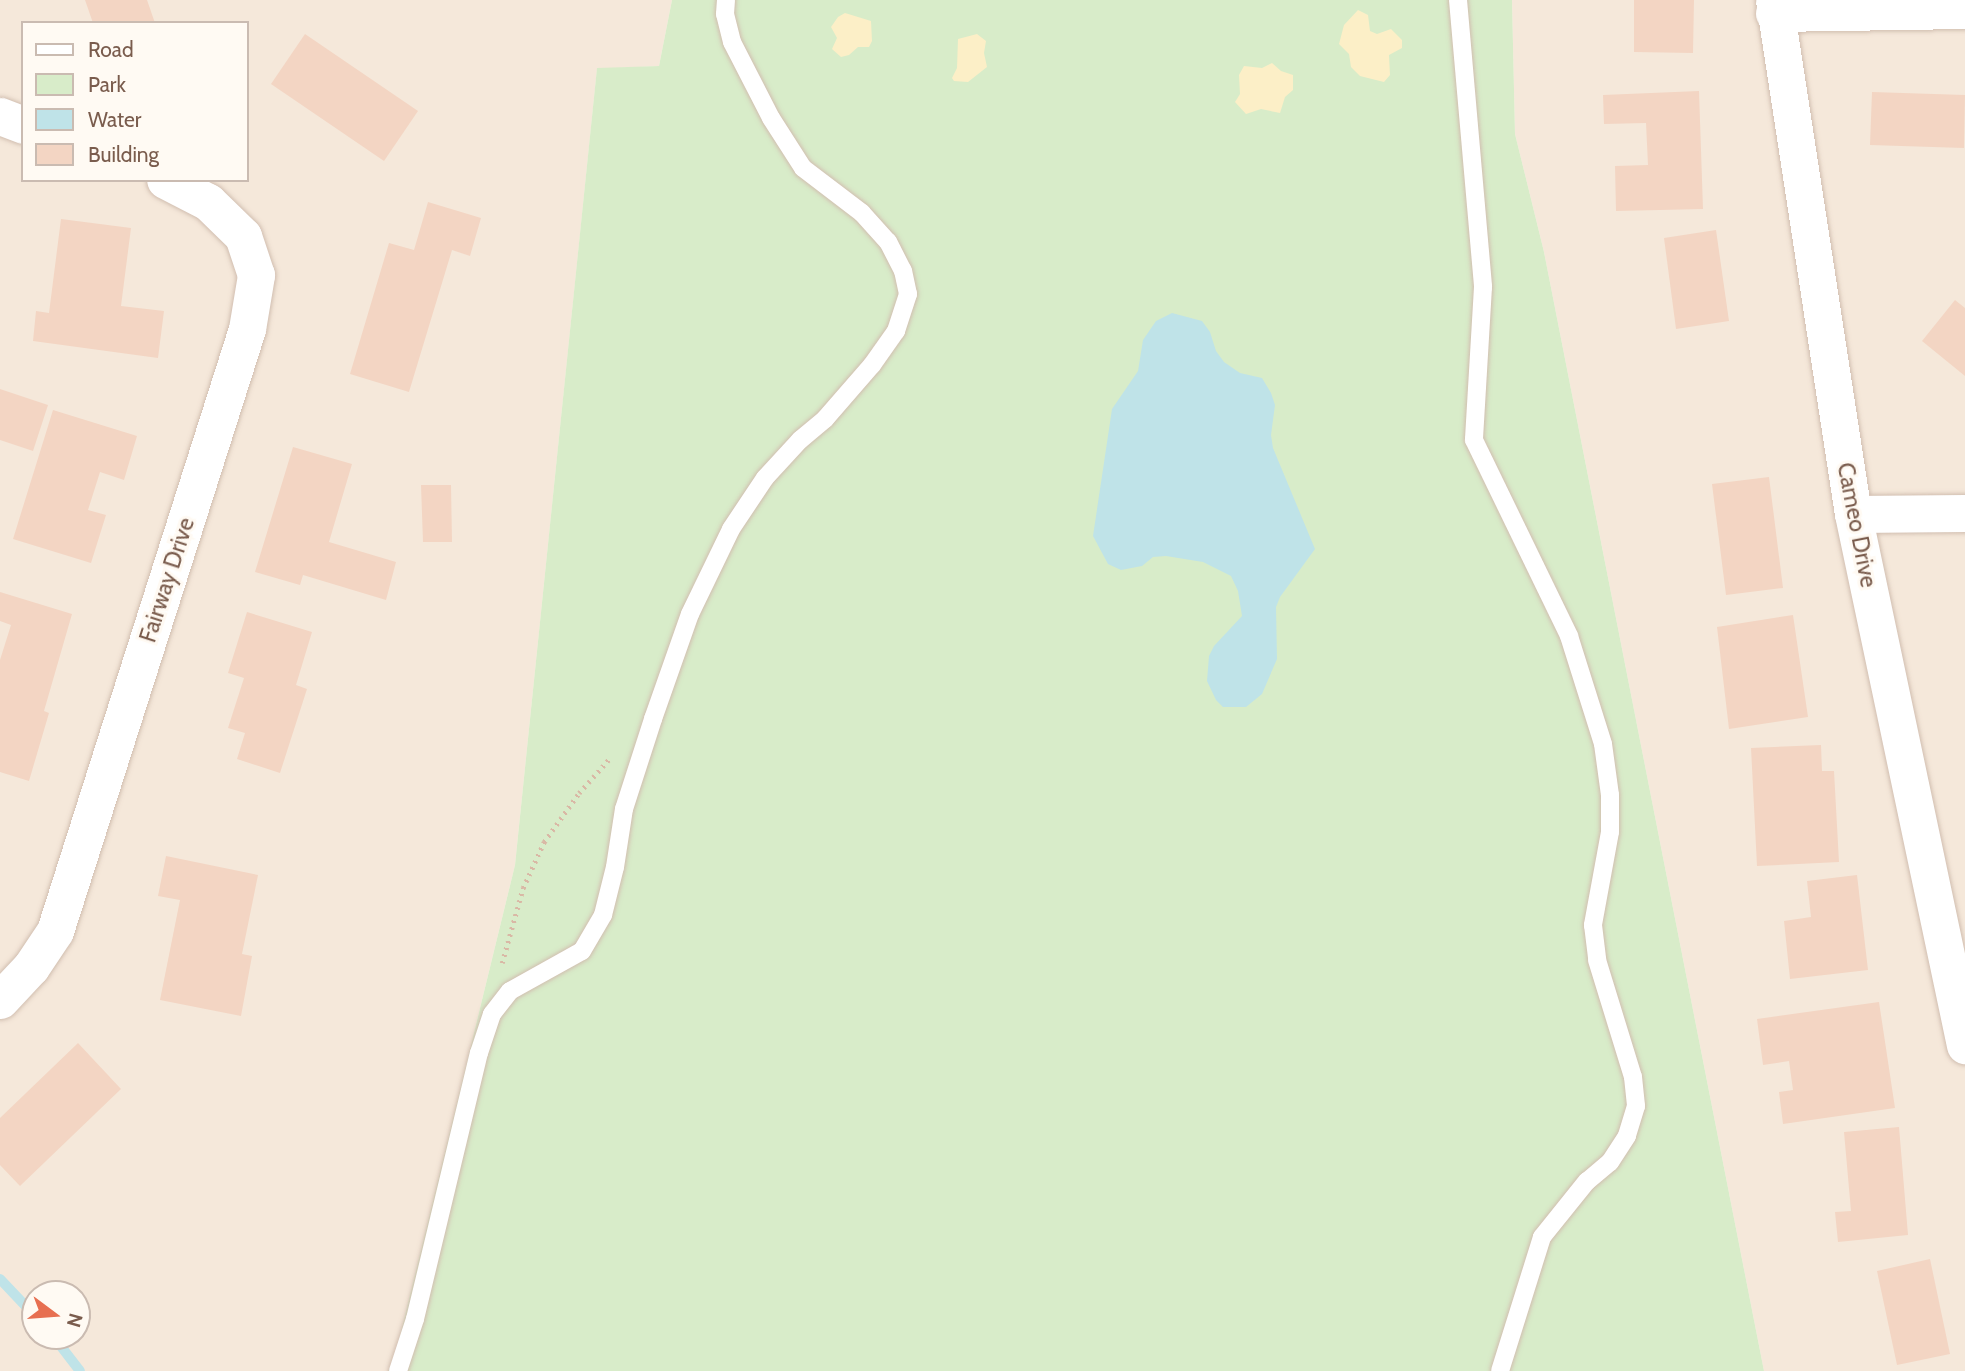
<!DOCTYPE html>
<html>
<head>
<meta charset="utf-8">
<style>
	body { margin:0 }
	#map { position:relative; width:1965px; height:1371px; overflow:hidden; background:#fdf6ec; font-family:Cabin,sans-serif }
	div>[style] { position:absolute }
	.residential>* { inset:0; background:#f5e8da }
	.green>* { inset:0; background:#d8ecc9 }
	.sand>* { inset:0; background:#fcefc7 }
	.water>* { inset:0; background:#bfe3e8 }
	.stream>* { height:10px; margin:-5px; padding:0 5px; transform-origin:5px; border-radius:5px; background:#bfe3e8 }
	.building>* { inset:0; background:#f3d5c3 }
	.path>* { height:4.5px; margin-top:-2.25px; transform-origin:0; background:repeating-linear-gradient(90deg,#d9b8a5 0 2px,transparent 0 7px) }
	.roads { filter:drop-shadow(0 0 2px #d1beb0) drop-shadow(0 0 2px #d1beb0) }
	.lane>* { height:18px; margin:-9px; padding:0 9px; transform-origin:9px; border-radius:9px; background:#fff }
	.street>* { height:37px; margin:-18.5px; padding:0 18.5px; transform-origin:18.5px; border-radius:18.5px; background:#fff }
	span { translate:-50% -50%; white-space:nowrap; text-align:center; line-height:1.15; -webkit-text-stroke:6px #fffaf3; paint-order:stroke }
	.street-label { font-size:23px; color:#7a5c4d }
	.legend { position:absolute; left:21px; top:21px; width:228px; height:161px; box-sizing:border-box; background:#fffaf3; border:2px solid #cabbb1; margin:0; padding:9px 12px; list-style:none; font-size:21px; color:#7a5c4d }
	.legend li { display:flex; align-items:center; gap:14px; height:35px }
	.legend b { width:35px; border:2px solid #cabbb1 }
	.north { position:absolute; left:21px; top:1280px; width:70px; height:70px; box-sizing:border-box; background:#fffaf3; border:2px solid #cabbb1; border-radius:50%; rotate:106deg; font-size:19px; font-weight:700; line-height:28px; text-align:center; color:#7a5c4d }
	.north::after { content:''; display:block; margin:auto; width:24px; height:32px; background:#e76f51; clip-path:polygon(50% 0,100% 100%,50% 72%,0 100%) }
</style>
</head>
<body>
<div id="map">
	<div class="residential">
		<i style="clip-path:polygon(evenodd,0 0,672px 0,659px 66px,597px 69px,515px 865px,394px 1360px,388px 1371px,0 1371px,0 0,23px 23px,247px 23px,247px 180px,23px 180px,23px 23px,0 0,35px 1294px,77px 1294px,77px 1336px,35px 1336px,35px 1294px)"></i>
		<i style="clip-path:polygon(1512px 0,1965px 0,1965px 1371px,1764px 1371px,1544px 252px,1515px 134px)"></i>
	</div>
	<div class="green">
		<i style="clip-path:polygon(672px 0,1512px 0,1515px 134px,1544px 252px,1764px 1371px,388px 1371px,394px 1360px,515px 865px,597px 68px,659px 66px)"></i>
	</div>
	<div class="sand">
		<i style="clip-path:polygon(1358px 10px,1368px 15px,1370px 31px,1377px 34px,1391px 29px,1402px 40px,1402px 48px,1389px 55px,1390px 75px,1384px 82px,1360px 76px,1351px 67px,1349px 54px,1339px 44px,1344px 25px)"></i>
		<i style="clip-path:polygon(845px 13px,871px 21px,872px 41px,869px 47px,858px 47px,849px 55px,841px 57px,832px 49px,837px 38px,831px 27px,838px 17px)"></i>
		<i style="clip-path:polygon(977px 34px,986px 41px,984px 53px,987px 67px,968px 82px,954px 81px,952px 78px,957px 68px,958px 39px)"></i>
		<i style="clip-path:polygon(1272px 63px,1281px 71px,1293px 75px,1293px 90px,1285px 97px,1280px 113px,1261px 109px,1246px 114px,1235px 102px,1240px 94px,1239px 75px,1244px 66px,1262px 68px)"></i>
	</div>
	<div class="water">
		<i style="clip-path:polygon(1172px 313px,1202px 321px,1210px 332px,1216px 351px,1224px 362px,1240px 373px,1262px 378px,1271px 393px,1275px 405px,1271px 435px,1273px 448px,1315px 549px,1280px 597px,1276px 607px,1277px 659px,1262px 694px,1246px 707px,1223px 707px,1216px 700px,1207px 681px,1209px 656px,1214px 646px,1242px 616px,1238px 591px,1231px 576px,1203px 562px,1166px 556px,1153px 557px,1142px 566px,1121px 570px,1108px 564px,1093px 536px,1112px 409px,1138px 371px,1143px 340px,1156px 321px)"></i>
	</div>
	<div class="stream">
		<i style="left:0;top:1279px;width:51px;rotate:46.6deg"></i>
		<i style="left:53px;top:1336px;width:44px;rotate:52.4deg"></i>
	</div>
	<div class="building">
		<i style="clip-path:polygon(85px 0,147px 0,155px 23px,93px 23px)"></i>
		<i style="clip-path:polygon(1634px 0,1694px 0,1693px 53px,1634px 52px)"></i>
		<i style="clip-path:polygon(305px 34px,418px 111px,384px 161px,271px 84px)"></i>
		<i style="clip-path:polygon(1699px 91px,1703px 209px,1616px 211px,1615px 166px,1648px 165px,1646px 123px,1604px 124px,1603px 95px)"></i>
		<i style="clip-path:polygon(1872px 92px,1965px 95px,1964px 148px,1870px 145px)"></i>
		<i style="clip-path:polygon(428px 202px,481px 218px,470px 256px,452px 250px,409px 392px,350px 374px,389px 243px,414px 250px)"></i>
		<i style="clip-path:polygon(61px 219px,131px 228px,121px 306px,164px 311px,158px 358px,33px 341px,36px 311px,49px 313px)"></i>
		<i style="clip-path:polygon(1716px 230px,1729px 321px,1676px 329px,1664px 238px)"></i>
		<i style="clip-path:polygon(1955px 300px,1965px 308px,1965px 376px,1922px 341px)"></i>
		<i style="clip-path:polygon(0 389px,48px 405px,33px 451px,0 440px)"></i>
		<i style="clip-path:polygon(53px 410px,137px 436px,124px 480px,100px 472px,88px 510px,106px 515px,91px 563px,13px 539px)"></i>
		<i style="clip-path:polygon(293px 447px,352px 464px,329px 542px,396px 562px,386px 600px,303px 575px,300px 585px,255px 572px)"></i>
		<i style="clip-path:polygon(1769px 477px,1783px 588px,1726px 595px,1712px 484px)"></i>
		<i style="clip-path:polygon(421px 485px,451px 485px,452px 542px,423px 542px)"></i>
		<i style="clip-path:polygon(0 592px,72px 614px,44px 711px,49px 713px,29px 781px,0 772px,0 660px,11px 625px,0 621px)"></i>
		<i style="clip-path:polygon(247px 612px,312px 632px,296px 685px,307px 689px,280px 773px,237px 759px,245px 733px,228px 728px,244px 678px,228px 673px)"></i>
		<i style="clip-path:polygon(1793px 615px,1808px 717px,1729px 729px,1717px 627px)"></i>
		<i style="clip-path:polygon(1821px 745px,1822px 771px,1834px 771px,1839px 862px,1757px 866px,1751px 748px)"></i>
		<i style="clip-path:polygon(166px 856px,258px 875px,242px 954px,252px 956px,241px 1016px,160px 1000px,180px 900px,158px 896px)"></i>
		<i style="clip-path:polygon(1857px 875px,1868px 970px,1790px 979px,1784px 921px,1811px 917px,1807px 881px)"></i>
		<i style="clip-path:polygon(1879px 1002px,1895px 1108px,1783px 1124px,1779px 1092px,1793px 1090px,1789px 1061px,1763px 1065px,1757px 1019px)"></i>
		<i style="clip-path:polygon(78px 1043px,121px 1089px,20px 1186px,0 1165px,0 1118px)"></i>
		<i style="clip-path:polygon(1899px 1127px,1908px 1235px,1838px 1242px,1835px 1212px,1851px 1211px,1844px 1132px)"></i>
		<i style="clip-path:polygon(1930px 1259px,1950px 1354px,1897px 1365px,1877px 1271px)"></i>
	</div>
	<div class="path">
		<i style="left:502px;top:963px;width:78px;rotate:-74.4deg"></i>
		<i style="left:523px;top:888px;width:51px;rotate:-65.5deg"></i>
		<i style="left:544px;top:842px;width:60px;rotate:-54.5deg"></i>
		<i style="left:579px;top:793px;width:48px;rotate:-48.4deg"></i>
	</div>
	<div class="roads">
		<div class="lane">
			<i style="left:1458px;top:0;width:288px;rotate:85deg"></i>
			<i style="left:1483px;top:287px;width:153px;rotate:93.4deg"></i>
			<i style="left:1474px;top:440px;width:218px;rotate:64.1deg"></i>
			<i style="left:1569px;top:636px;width:113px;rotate:72.5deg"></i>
			<i style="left:1603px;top:744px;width:51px;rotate:82.2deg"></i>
			<i style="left:1610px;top:795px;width:37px;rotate:90deg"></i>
			<i style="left:1610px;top:832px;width:95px;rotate:100.4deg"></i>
			<i style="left:1593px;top:925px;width:35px;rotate:83deg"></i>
			<i style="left:1597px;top:960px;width:122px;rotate:72.9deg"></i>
			<i style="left:1633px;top:1077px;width:29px;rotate:84deg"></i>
			<i style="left:1636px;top:1106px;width:31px;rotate:107deg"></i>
			<i style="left:1627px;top:1136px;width:31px;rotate:123deg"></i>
			<i style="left:1610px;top:1162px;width:30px;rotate:140deg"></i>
			<i style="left:1587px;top:1181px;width:72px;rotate:128.8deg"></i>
			<i style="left:1542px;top:1237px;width:140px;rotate:107.4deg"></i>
			<i style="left:398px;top:1371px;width:55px;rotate:-71.9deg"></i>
			<i style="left:415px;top:1319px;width:274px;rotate:-76.5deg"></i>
			<i style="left:479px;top:1053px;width:41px;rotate:-71.6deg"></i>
			<i style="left:492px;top:1014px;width:29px;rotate:-52deg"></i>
			<i style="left:510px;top:991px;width:82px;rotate:-29.1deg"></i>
			<i style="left:582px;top:951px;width:42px;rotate:-59.7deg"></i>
			<i style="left:603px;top:915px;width:49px;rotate:-76deg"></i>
			<i style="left:615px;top:867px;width:59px;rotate:-81.2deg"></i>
			<i style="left:624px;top:809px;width:95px;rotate:-72.1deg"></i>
			<i style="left:653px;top:719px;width:111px;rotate:-70.6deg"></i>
			<i style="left:690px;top:614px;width:94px;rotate:-64.2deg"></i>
			<i style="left:731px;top:529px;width:61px;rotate:-56.3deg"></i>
			<i style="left:765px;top:478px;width:52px;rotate:-47.4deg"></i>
			<i style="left:800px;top:440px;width:33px;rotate:-40deg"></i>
			<i style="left:825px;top:419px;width:72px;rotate:-49deg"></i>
			<i style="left:872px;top:365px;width:42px;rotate:-54.8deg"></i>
			<i style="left:896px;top:331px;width:39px;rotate:-72deg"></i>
			<i style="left:908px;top:294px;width:24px;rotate:-102deg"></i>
			<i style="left:903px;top:271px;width:33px;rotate:-117deg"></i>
			<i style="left:888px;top:242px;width:39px;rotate:-132deg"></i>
			<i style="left:862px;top:213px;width:74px;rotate:-142.7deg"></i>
			<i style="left:803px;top:168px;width:59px;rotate:-122.6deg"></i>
			<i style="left:771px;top:118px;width:85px;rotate:-117.2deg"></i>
			<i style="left:732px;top:42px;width:29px;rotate:-104deg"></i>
			<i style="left:725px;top:14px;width:14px;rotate:-86deg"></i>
		</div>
		<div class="street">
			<i style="left:1774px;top:0;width:520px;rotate:81.26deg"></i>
			<i style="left:1853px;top:514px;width:543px;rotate:78.09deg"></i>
			<i style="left:1774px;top:13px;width:191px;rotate:-0.9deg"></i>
			<i style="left:0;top:116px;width:25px;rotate:21deg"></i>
			<i style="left:1853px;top:514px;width:112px;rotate:-0.5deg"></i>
			<i style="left:0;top:1000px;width:45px;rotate:-46.8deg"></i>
			<i style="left:31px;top:967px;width:43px;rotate:-56.3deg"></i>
			<i style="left:55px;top:931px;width:632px;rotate:-72.31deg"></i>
			<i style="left:247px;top:329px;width:55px;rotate:-80.5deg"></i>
			<i style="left:256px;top:275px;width:41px;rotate:-108.4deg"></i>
			<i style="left:243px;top:236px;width:49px;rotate:-135.8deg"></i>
			<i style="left:208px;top:202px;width:48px;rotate:-152.9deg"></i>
		</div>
	</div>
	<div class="street-label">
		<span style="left:1857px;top:525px;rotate:79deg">Cameo Drive</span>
		<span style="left:167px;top:580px;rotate:-72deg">Fairway Drive</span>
	</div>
	<ul class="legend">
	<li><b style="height:9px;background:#fff"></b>Road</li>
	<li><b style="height:19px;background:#d8ecc9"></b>Park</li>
	<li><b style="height:19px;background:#bfe3e8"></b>Water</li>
	<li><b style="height:19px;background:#f3d5c3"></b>Building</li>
	</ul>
	<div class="north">N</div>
</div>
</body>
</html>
